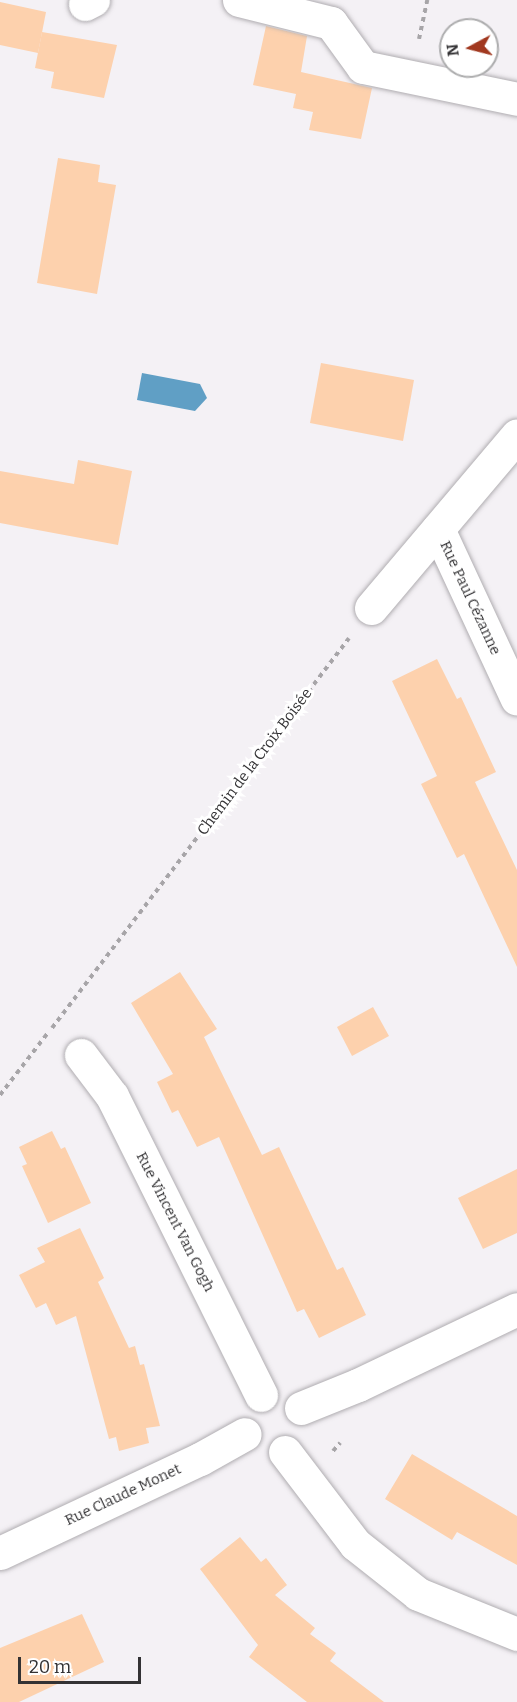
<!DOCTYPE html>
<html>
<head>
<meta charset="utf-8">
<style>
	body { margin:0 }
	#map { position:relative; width:517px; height:1702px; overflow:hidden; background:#f4f1f5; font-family:Bitter,serif }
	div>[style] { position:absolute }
	.water>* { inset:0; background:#609fc5 }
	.building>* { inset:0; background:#fdd1ad }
	.path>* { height:4px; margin-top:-2px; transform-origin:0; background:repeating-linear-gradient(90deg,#a7a5a8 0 4.5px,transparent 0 9px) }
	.roads { filter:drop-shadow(0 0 2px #b0adb1) drop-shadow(0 0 2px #b0adb1) }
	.minor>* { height:33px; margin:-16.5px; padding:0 16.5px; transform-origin:16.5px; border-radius:16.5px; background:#fff }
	span { translate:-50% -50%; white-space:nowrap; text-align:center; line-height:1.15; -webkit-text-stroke:6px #fff; paint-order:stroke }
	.street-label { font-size:15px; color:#333234 }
	.north { position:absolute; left:439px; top:18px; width:60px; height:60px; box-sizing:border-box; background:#fff; border:2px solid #adadae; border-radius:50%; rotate:263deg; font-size:16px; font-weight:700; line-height:24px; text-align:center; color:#333234 }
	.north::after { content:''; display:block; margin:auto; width:21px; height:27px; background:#a1381f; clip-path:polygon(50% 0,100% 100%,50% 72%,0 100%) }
	.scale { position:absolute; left:18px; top:1657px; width:123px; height:27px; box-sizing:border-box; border:3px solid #333234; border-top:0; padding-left:8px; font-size:18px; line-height:21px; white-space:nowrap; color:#333234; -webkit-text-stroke:4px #fff; paint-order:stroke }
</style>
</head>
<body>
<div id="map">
	<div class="water">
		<i style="clip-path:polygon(142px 373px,200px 384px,207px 398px,195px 411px,137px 400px)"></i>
	</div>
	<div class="building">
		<i style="clip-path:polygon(0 2px,46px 12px,38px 53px,0 45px)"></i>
		<i style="clip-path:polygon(266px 26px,307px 36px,301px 72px,372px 88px,361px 139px,309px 130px,313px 112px,293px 108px,296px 94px,253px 85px)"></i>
		<i style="clip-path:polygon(42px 32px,117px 45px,104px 98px,51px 88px,54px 72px,35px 68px)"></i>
		<i style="clip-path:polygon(58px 158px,100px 165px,98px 182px,116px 185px,97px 294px,37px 283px)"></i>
		<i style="clip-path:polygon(321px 363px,414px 380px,403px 441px,310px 423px)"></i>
		<i style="clip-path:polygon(78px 460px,132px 471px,118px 545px,0 523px,0 471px,74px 484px)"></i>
		<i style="clip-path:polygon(437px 659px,457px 699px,461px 697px,496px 772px,475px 782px,517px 870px,517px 967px,464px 854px,457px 858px,421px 784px,437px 776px,392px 681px)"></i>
		<i style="clip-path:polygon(180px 972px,217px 1029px,204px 1037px,262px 1155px,279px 1147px,337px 1270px,343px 1267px,366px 1315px,319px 1338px,304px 1309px,297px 1312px,219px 1137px,197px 1147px,178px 1110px,172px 1113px,157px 1082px,173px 1074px,131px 1003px)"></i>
		<i style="clip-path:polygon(373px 1007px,389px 1036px,352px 1056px,337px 1027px)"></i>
		<i style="clip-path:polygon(52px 1131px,61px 1149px,65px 1147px,91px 1203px,48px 1223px,22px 1166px,27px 1164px,19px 1147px)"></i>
		<i style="clip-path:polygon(517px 1169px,517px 1233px,483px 1249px,458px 1198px)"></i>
		<i style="clip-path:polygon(80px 1228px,104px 1278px,98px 1282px,129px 1348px,135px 1346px,140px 1365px,144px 1364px,160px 1426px,146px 1428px,149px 1443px,119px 1451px,116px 1437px,109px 1439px,76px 1316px,56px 1325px,46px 1303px,36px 1308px,19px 1275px,45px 1262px,37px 1248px)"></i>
		<i style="clip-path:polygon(412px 1454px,517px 1516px,517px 1565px,457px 1532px,452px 1540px,385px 1499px)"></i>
		<i style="clip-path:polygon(240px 1537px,261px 1562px,266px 1558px,287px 1585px,275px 1595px,315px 1628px,310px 1634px,336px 1653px,330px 1661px,384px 1702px,307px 1702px,249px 1657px,258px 1645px,200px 1569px)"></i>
		<i style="clip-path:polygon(82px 1614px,104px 1662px,19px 1702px,0 1702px,0 1648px)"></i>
	</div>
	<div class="path">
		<i style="left:419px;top:39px;width:40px;rotate:-78deg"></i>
		<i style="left:52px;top:1028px;width:490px;rotate:-52.7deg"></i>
		<i style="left:0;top:1095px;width:77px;rotate:-52.4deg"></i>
		<i style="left:333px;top:1451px;width:11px;rotate:-49deg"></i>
	</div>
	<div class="roads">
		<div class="minor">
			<i style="left:239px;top:0;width:95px;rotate:14deg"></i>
			<i style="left:331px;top:23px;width:54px;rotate:54deg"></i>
			<i style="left:363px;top:67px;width:157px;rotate:11.7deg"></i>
			<i style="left:85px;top:4px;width:9px;rotate:-27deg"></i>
			<i style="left:438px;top:529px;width:187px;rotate:65.1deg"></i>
			<i style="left:371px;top:608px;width:226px;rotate:-49.8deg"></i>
			<i style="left:81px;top:1055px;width:51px;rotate:52.9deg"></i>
			<i style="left:112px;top:1096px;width:334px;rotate:63.5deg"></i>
			<i style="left:301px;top:1408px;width:61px;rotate:-22deg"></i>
			<i style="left:358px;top:1385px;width:176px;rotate:-25.5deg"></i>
			<i style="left:285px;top:1452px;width:116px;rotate:52.7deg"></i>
			<i style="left:355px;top:1544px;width:80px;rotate:38.4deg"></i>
			<i style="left:418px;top:1594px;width:107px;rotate:22deg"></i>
			<i style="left:0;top:1553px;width:221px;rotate:-25.2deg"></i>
			<i style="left:200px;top:1459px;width:51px;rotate:-29.1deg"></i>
		</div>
	</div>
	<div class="street-label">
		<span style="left:470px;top:598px;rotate:65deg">Rue Paul Cézanne</span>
		<span style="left:255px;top:762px;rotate:-53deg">Chemin de la Croix Boisée</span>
		<span style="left:175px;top:1222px;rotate:63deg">Rue Vincent Van Gogh</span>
		<span style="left:123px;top:1495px;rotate:-25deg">Rue Claude Monet</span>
	</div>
	<div class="north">N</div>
	<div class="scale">20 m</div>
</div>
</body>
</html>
